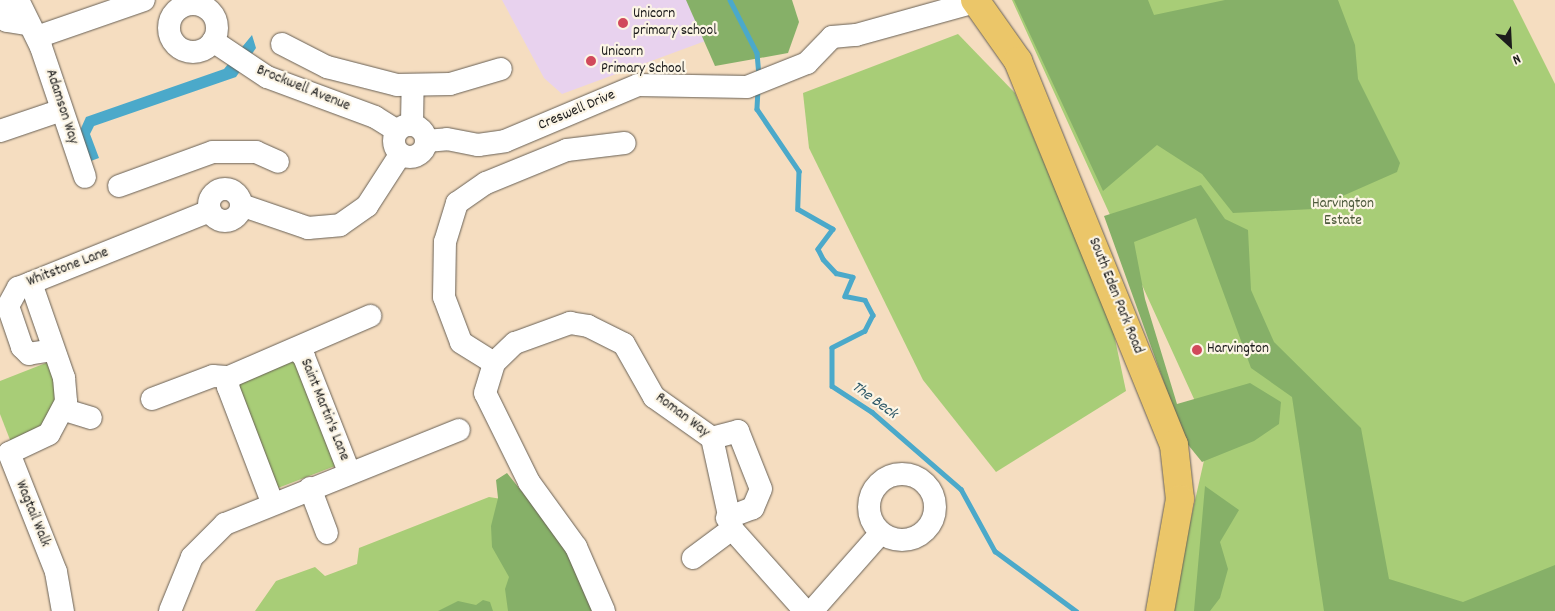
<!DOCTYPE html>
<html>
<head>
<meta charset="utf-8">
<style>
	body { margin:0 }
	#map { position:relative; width:1555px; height:611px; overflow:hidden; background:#f5ddc0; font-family:Dekko,sans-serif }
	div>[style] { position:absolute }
	.built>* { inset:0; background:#e8d2ee }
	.green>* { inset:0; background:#a8cd77 }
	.forest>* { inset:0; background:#86b068 }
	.water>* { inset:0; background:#4ba9ca }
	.stream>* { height:4.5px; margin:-2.25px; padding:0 2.25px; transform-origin:2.25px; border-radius:2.25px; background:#4ba9ca }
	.roads { filter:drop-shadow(0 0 1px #686055) drop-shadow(0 0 1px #686055) }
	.minor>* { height:22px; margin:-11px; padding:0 11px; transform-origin:11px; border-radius:11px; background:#fff }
	.minor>.ring { margin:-11px; padding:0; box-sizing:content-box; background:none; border:22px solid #fff; border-radius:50% }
	.major>* { height:28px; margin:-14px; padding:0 14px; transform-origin:14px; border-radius:14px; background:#ebc669 }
	.dots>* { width:14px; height:14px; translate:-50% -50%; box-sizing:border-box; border:2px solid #fcf5e5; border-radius:50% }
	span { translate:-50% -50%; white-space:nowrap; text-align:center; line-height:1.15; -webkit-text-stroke:4.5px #fcf5e5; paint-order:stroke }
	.poi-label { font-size:15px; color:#1c1c1c }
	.left { translate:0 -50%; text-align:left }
	.street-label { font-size:15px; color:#1c1c1c }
	.park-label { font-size:15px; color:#4d5a3c }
	.water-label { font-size:16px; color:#315b6a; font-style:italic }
	.north { position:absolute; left:1485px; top:20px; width:50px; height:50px; -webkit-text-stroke:4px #fcf5e5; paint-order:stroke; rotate:155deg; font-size:14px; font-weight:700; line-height:20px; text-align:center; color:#1c1c1c }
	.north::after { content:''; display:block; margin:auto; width:18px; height:22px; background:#1c1c1c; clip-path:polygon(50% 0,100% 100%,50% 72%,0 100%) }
</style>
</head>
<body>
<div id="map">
	<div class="built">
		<i style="clip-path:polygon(502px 0,688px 0,708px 40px,562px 94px,544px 78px)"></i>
	</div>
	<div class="green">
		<i style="clip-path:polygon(1012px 0,1513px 0,1555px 84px,1555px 611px,1170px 611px,1210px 434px)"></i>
		<i style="clip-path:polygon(958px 34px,1015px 93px,1112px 325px,1126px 391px,996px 472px,923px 380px,809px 148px,803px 93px)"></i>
		<i style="clip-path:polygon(294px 360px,335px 466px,278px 488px,237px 391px,239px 379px)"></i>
		<i style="clip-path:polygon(51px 361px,56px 375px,55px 418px,12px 445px,0 414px,0 381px)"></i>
		<i style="clip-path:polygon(489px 497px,508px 500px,527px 611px,255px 611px,276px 581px,315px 567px,325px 576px,357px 564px,359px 548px)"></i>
	</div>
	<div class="forest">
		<i style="clip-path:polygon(686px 0,792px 0,799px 22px,788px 53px,715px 66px)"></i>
		<i style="clip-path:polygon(1014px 0,1148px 0,1154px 15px,1225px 0,1338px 0,1355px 45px,1358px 79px,1400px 163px,1397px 172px,1313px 209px,1233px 213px,1202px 174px,1157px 145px,1103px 191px)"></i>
		<i style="clip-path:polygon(1201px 185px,1225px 219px,1248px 230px,1251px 290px,1274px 342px,1361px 428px,1389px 579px,1463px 602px,1555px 565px,1555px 611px,1324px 611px,1292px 397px,1251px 368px,1196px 218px,1134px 242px,1145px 299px,1177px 404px,1250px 383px,1281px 402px,1279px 424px,1254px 441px,1202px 462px,1185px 441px,1104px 216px)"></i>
		<i style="clip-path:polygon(507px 473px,563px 543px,595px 611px,508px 611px,505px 589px,509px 577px,492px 547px,491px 526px,498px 498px,496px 480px)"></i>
		<i style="clip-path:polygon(1205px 486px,1239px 510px,1220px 542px,1228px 569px,1220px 598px,1210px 611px,1194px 611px)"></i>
		<i style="clip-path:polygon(483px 600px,490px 602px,493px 611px,438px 611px,458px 601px,476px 605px)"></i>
	</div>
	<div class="water">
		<i style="clip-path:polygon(252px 35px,256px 48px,236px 77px,94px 126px,90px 134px,99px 158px,88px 162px,78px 135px,86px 117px,224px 69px)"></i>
	</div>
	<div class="stream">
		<i style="left:730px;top:0;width:59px;rotate:63deg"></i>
		<i style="left:757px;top:53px;width:21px;rotate:85deg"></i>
		<i style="left:758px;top:89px;width:20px;rotate:93deg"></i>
		<i style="left:757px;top:109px;width:75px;rotate:55.9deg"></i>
		<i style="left:799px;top:171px;width:38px;rotate:92deg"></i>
		<i style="left:798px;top:209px;width:40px;rotate:29.7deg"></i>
		<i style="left:833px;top:229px;width:25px;rotate:127deg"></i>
		<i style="left:818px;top:249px;width:11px;rotate:63deg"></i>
		<i style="left:823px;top:259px;width:19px;rotate:47deg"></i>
		<i style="left:836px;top:273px;width:17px;rotate:13deg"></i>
		<i style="left:853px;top:277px;width:21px;rotate:113deg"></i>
		<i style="left:845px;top:296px;width:20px;rotate:11deg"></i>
		<i style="left:865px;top:300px;width:17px;rotate:62deg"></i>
		<i style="left:873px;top:315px;width:18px;rotate:117deg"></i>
		<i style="left:865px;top:331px;width:37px;rotate:153deg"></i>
		<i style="left:832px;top:348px;width:38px;rotate:90deg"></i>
		<i style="left:832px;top:386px;width:48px;rotate:33deg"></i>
		<i style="left:872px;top:412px;width:118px;rotate:40.9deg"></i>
		<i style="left:961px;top:489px;width:71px;rotate:61.3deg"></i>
		<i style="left:995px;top:551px;width:101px;rotate:36.5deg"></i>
	</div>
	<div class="roads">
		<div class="minor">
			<i style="left:18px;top:0;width:52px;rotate:63.9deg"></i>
			<i style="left:41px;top:47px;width:137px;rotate:71.3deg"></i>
			<i style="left:0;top:2px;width:20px;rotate:70deg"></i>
			<i style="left:7px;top:21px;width:19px;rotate:9deg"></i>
			<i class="ring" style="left:169px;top:4px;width:26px;height:26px"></i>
			<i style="left:37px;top:37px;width:113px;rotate:-19.1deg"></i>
			<i style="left:213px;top:41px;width:65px;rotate:33.7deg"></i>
			<i style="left:267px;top:77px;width:115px;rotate:20.3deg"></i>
			<i style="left:375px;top:117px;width:26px;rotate:32deg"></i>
			<i style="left:282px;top:44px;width:51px;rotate:27.1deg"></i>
			<i style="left:327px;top:67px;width:72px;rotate:14.4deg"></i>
			<i style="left:397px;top:85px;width:53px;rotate:-1.1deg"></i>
			<i style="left:450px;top:84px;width:53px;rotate:-16.4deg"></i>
			<i style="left:412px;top:124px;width:39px;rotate:-89deg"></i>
			<i class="ring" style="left:394px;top:125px;width:10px;height:10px"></i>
			<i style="left:0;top:131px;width:65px;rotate:-18.7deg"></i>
			<i style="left:426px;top:141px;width:21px;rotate:-5deg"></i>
			<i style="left:447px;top:139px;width:32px;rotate:11deg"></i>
			<i style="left:478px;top:145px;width:27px;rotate:-8deg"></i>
			<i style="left:505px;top:141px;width:144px;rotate:-22.8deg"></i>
			<i style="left:638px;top:85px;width:109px;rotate:1.1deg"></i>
			<i style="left:747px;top:87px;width:65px;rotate:-21.8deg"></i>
			<i style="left:807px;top:63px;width:36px;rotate:-46deg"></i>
			<i style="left:832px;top:37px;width:24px;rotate:-5deg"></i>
			<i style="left:856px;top:35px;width:123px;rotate:-15.5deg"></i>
			<i style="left:119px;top:186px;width:100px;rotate:-19.9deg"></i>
			<i style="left:213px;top:152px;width:43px"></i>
			<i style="left:256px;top:152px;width:24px;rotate:24deg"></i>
			<i class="ring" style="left:209px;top:189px;width:10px;height:10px"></i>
			<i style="left:241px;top:205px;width:71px;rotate:18.9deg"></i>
			<i style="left:308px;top:228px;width:32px;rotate:-5deg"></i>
			<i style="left:340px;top:225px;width:33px;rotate:-35deg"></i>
			<i style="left:367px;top:206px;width:61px;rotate:-57.1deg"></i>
			<i style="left:31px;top:283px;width:101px;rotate:70.8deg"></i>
			<i style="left:64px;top:378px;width:24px;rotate:85deg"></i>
			<i style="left:66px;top:402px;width:36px;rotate:118deg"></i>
			<i style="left:49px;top:434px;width:44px;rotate:154.6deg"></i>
			<i style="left:9px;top:453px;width:128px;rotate:68.4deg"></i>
			<i style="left:56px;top:572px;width:40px;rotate:80deg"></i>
			<i style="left:53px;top:350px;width:24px;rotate:171deg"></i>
			<i style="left:29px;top:354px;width:10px;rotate:-135deg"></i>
			<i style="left:22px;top:347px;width:43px;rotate:-108.9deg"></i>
			<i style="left:8px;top:306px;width:21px;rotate:-61deg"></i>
			<i style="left:18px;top:288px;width:207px;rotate:-21.9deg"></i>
			<i style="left:297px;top:350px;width:10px;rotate:45deg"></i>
			<i style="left:304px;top:357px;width:123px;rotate:68.6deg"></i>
			<i style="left:494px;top:363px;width:29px;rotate:-44deg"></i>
			<i style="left:515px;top:343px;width:59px;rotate:-20deg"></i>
			<i style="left:570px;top:323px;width:18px;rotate:9deg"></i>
			<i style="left:588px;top:326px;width:40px;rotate:26.6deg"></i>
			<i style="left:624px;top:344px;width:61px;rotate:60.5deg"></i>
			<i style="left:654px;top:397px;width:71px;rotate:35.3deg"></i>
			<i style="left:712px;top:438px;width:93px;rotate:77.6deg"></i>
			<i style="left:732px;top:529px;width:110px;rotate:48.3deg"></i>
			<i style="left:152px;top:399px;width:65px;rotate:-20.7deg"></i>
			<i style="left:213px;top:376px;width:16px;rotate:4deg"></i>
			<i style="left:65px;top:410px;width:27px;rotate:17deg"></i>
			<i style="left:712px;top:438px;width:27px;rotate:-15deg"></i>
			<i style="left:738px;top:431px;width:62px;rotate:68.4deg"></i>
			<i style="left:761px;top:489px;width:21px;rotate:113deg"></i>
			<i style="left:753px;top:508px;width:28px;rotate:159deg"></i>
			<i class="ring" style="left:869px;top:474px;width:44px;height:44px"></i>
			<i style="left:310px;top:488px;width:48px;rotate:69.3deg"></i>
			<i style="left:272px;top:502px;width:123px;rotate:-110.9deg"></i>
			<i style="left:228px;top:387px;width:10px;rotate:-84deg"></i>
			<i style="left:229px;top:377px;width:154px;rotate:-23.4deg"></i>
			<i style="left:693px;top:558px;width:49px;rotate:-36.6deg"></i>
			<i style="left:170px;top:611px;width:58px;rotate:-67.8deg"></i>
			<i style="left:192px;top:557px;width:47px;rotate:-45deg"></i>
			<i style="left:225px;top:524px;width:252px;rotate:-21.9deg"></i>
			<i style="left:604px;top:611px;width:70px;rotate:-113.6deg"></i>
			<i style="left:576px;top:547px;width:80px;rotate:-125.9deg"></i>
			<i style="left:529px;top:482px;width:99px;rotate:-116.3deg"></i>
			<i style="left:485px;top:393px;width:31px;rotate:-73deg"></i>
			<i style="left:494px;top:363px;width:39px;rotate:-148deg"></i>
			<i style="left:461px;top:342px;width:48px;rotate:-110.7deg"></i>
			<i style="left:444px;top:297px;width:55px;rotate:-89deg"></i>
			<i style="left:445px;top:242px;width:41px;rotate:-72.9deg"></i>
			<i style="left:457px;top:203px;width:35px;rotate:-35deg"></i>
			<i style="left:486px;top:183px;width:87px;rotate:-22.2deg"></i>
			<i style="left:567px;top:150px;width:58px;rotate:-6.9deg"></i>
			<i style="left:812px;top:611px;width:103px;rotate:-48.6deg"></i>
		</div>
		<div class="major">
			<i style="left:975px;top:0;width:75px;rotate:54.8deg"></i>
			<i style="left:1018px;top:61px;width:414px;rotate:67.9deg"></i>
			<i style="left:1174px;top:445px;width:54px;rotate:83.7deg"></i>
			<i style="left:1180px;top:499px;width:114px;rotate:100.1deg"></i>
		</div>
	</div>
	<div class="dots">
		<i style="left:623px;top:23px;background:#d1495b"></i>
		<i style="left:591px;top:61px;background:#d1495b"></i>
		<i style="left:1197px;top:350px;background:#d1495b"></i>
	</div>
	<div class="poi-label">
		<span class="left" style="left:633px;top:23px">Unicorn<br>primary school</span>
		<span class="left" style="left:601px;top:61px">Unicorn<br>Primary School</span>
		<span class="left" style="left:1207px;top:350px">Harvington</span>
	</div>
	<div class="street-label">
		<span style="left:303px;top:89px;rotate:22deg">Brockwell Avenue</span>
		<span style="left:61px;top:107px;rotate:72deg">Adamson Way</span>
		<span style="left:577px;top:111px;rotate:-23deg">Creswell Drive</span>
		<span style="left:68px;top:268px;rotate:-21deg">Whitstone Lane</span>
		<span style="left:1115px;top:296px;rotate:68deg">South Eden Park Road</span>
		<span style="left:324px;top:410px;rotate:68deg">Saint Martin's Lane</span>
		<span style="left:682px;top:416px;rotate:37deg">Roman Way</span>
		<span style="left:32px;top:514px;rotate:68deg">Wagtail Walk</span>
	</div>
	<div class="park-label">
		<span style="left:1343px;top:213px">Harvington<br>Estate</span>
	</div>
	<div class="water-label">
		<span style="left:874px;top:401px;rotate:36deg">The Beck</span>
	</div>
	<div class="north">N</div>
</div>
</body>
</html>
